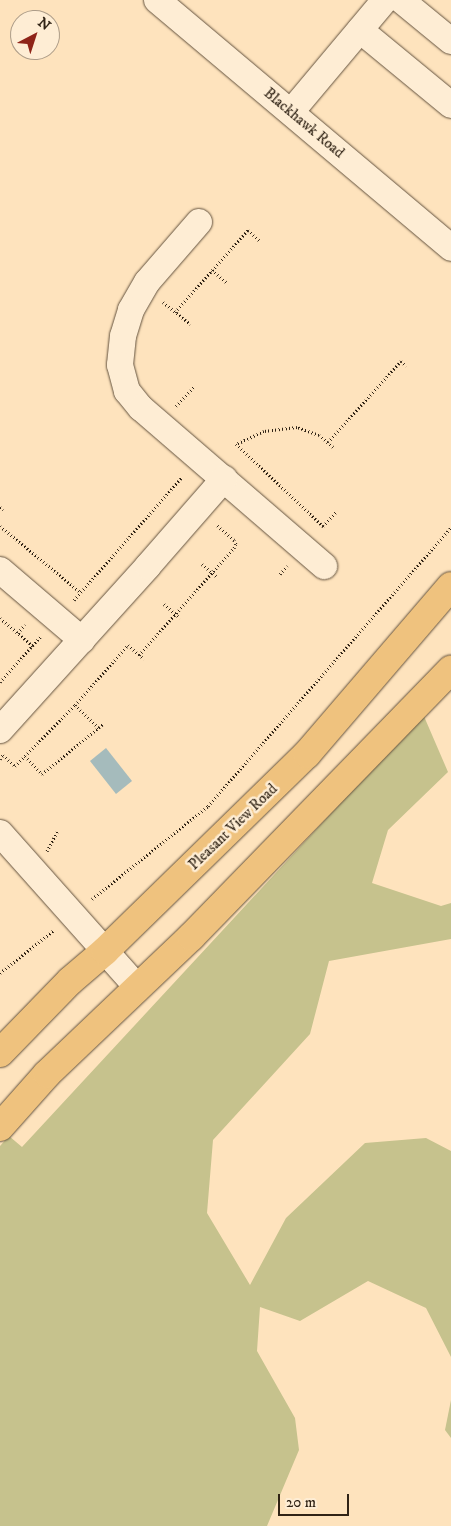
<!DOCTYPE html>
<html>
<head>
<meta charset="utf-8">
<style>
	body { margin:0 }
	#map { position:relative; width:451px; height:1526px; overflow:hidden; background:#fee3bd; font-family:"IM FELL DW Pica",serif }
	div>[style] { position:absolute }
	.green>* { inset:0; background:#c6c28d }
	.water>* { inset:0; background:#a5bbbc }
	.path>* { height:3px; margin-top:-1.5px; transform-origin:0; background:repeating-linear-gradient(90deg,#302315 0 1px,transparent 0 3.5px) }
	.roads { filter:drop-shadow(0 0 1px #64533f) drop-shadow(0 0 1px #64533f) }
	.minor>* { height:26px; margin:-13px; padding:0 13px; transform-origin:13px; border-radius:13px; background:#feedd4 }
	.major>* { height:28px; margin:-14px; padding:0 14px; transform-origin:14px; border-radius:14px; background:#efc27e }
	span { translate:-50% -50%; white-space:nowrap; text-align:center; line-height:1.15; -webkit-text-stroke:5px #feedd4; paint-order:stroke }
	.street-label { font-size:15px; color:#302315 }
	.north { position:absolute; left:10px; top:10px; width:50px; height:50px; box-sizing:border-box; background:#feedd4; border:1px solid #ac9c88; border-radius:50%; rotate:40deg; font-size:14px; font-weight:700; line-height:20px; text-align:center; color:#302315 }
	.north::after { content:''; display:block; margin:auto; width:18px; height:22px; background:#8f2418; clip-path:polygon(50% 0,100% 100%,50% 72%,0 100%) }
	.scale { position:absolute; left:278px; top:1494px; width:71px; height:22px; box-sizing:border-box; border:2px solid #302315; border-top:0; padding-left:6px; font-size:15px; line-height:18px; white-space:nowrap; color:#302315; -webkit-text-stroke:4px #feedd4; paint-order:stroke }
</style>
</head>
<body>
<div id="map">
	<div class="green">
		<i style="clip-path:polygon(423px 714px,448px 772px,388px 830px,372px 883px,441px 906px,451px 903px,451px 939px,329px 961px,310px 1034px,213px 1140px,207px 1213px,250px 1285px,286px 1218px,365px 1143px,426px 1138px,451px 1151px,451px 1357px,426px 1308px,368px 1281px,300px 1321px,260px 1307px,257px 1351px,295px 1418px,299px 1450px,267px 1526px,0 1526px,0 1146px,9px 1136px,22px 1147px)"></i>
		<i style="clip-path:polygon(451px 1400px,451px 1438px,445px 1430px)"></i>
	</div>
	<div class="water">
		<i style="clip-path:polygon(106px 748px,132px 781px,116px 794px,90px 761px)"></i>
	</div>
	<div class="path">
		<i style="left:212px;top:270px;width:20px;rotate:41deg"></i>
		<i style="left:163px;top:302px;width:35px;rotate:39deg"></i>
		<i style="left:175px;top:312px;width:110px;rotate:-48.3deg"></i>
		<i style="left:248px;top:230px;width:16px;rotate:43deg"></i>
		<i style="left:176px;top:406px;width:26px;rotate:-47deg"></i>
		<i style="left:328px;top:442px;width:109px;rotate:-48deg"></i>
		<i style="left:401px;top:361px;width:7px;rotate:45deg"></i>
		<i style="left:333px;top:447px;width:18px;rotate:-139deg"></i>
		<i style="left:319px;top:435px;width:23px;rotate:-160deg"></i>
		<i style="left:297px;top:427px;width:33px;rotate:173deg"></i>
		<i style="left:264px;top:431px;width:31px;rotate:155deg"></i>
		<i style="left:236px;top:444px;width:120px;rotate:43.3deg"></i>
		<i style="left:323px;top:526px;width:21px;rotate:-47deg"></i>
		<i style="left:0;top:507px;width:4px;rotate:34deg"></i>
		<i style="left:0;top:526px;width:104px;rotate:39.5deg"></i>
		<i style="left:202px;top:564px;width:20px;rotate:41deg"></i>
		<i style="left:280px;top:574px;width:11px;rotate:-49deg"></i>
		<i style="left:74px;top:600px;width:164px;rotate:-48.7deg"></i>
		<i style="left:164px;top:604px;width:21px;rotate:41deg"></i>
		<i style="left:0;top:618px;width:43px;rotate:40.3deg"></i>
		<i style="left:18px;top:633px;width:11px;rotate:-52deg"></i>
		<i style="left:139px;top:655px;width:143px;rotate:-48.4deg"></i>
		<i style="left:234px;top:548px;width:4px;rotate:-63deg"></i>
		<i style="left:236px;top:544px;width:4px;rotate:-117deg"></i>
		<i style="left:234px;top:540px;width:23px;rotate:-139deg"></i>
		<i style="left:0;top:682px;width:62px;rotate:-48.3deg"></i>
		<i style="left:75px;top:705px;width:33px;rotate:44deg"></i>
		<i style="left:25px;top:756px;width:25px;rotate:47deg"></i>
		<i style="left:42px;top:774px;width:79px;rotate:-39.3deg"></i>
		<i style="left:0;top:759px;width:5px;rotate:-53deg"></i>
		<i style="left:3px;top:755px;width:16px;rotate:43deg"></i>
		<i style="left:15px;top:766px;width:86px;rotate:-45.5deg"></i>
		<i style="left:75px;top:705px;width:80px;rotate:-48.5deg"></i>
		<i style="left:128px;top:645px;width:21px;rotate:41deg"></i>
		<i style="left:47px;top:851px;width:24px;rotate:-62deg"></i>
		<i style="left:92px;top:899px;width:149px;rotate:-38.7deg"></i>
		<i style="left:208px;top:806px;width:370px;rotate:-48.9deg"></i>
		<i style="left:0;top:973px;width:69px;rotate:-38.5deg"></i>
	</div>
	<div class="roads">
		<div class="minor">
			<i style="left:157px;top:0;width:385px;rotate:40.1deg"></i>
			<i style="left:401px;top:0;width:65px;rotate:39.4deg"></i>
			<i style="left:360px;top:30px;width:118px;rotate:39.5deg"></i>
			<i style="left:291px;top:112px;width:146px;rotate:-50deg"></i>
			<i style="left:199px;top:222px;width:79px;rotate:130.9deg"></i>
			<i style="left:147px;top:282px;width:32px;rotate:120deg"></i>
			<i style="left:131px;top:310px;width:27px;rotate:107deg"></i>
			<i style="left:123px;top:336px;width:29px;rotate:96deg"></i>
			<i style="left:120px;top:365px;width:27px;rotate:75deg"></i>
			<i style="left:127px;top:391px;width:22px;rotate:51deg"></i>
			<i style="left:141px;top:408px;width:242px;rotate:40.8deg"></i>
			<i style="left:0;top:570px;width:108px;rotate:40.5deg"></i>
			<i style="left:0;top:730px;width:221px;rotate:-47.9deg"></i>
			<i style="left:148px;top:566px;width:116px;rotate:-48.9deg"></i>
			<i style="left:0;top:833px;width:206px;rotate:48.3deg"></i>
		</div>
		<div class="major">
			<i style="left:0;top:1053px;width:100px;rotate:-45.8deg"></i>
			<i style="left:70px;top:981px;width:46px;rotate:-40.6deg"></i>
			<i style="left:105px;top:951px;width:282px;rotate:-44.3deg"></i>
			<i style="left:307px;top:754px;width:221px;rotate:-49.4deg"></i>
			<i style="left:0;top:1127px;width:71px;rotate:-48.4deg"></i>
			<i style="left:47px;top:1074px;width:199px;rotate:-43.6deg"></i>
			<i style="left:191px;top:937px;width:373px;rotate:-45.8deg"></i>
		</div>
	</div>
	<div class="street-label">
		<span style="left:304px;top:123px;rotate:40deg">Blackhawk Road</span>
		<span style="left:233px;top:827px;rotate:-44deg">Pleasant View Road</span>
	</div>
	<div class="north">N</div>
	<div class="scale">20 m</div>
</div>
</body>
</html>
